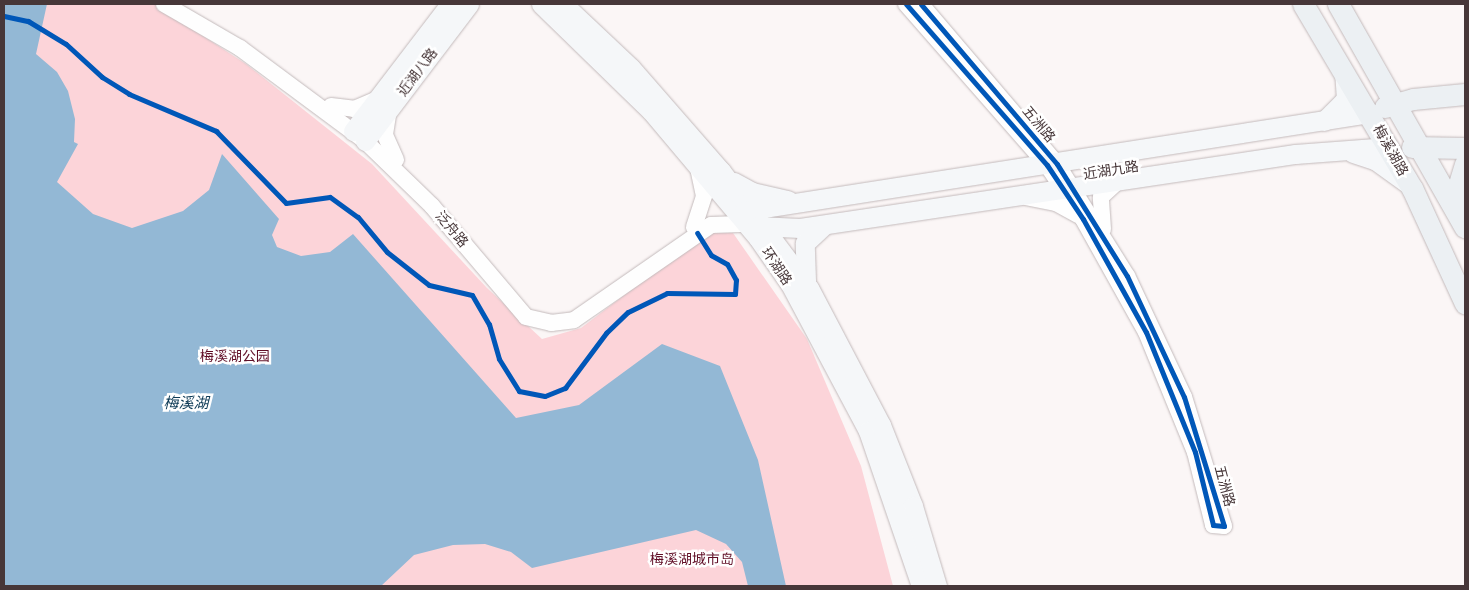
<!DOCTYPE html>
<html>
<head>
<meta charset="utf-8">
<style>
	body { margin:0 }
	#map { position:relative; width:1469px; height:590px; overflow:hidden; background:#fbf6f6; font-family:Cabin,"Noto Sans SC",sans-serif }
	div>[style] { position:absolute }
	.green>* { inset:0; background:#fcd4d9 }
	.water>* { inset:0; background:#93b8d5 }
	.roads { filter:drop-shadow(0 0 1px #c3babb) drop-shadow(0 0 1px #c3babb) }
	.tertiary>* { height:16px; margin:-8px; padding:0 8px; transform-origin:8px; border-radius:8px; background:#fefefe }
	.secondary>* { height:19px; margin:-9.5px; padding:0 9.5px; transform-origin:9.5px; border-radius:9.5px; background:#f5f7f9 }
	.primary>* { height:21px; margin:-10.5px; padding:0 10.5px; transform-origin:10.5px; border-radius:10.5px; background:#ecf0f3 }
	.cycleway>* { height:5px; margin:-2.5px; padding:0 2.5px; transform-origin:2.5px; border-radius:2.5px; background:#0057b8 }
	span { translate:-50% -50%; white-space:nowrap; text-align:center; line-height:1.15; -webkit-text-stroke:5px #fff; paint-order:stroke }
	.street-label { font-size:14px; color:#473739 }
	.park-label { font-size:14px; color:#600e26 }
	.water-label { font-size:15px; color:#0d3a56; font-style:italic }
	.frame { position:absolute; inset:0; border:5px solid #473739; pointer-events:none }
</style>
</head>
<body>
<div id="map">
	<div class="green">
		<i style="clip-path:polygon(4px 4px,154px 4px,246px 64px,372px 164px,487px 288px,542px 339px,581px 328px,706px 233px,733px 233px,807px 339px,861px 466px,893px 586px,4px 586px)"></i>
	</div>
	<div class="water">
		<i style="clip-path:polygon(4px 4px,47px 4px,36px 54px,57px 72px,68px 91px,75px 119px,74px 142px,78px 144px,57px 182px,93px 214px,132px 228px,183px 211px,209px 190px,222px 154px,279px 219px,272px 235px,277px 247px,301px 256px,330px 252px,353px 234px,516px 418px,579px 405px,662px 344px,720px 366px,758px 460px,786px 586px,748px 586px,742px 562px,726px 544px,696px 530px,532px 568px,511px 552px,485px 544px,453px 545px,414px 555px,381px 586px,4px 586px)"></i>
	</div>
	<div class="roads">
		<div class="tertiary">
			<i style="left:164px;top:4px;width:88px;rotate:30.1deg"></i>
			<i style="left:240px;top:48px;width:156px;rotate:36.6deg"></i>
			<i style="left:365px;top:141px;width:93px;rotate:44.1deg"></i>
			<i style="left:432px;top:206px;width:145px;rotate:49.7deg"></i>
			<i style="left:526px;top:317px;width:26px;rotate:13deg"></i>
			<i style="left:551px;top:323px;width:23px;rotate:-7deg"></i>
			<i style="left:574px;top:320px;width:167px;rotate:-34.7deg"></i>
			<i style="left:711px;top:225px;width:36px;rotate:-2deg"></i>
			<i style="left:906px;top:4px;width:214px;rotate:48.8deg"></i>
			<i style="left:1047px;top:165px;width:65px;rotate:56.3deg"></i>
			<i style="left:1083px;top:219px;width:129px;rotate:60.9deg"></i>
			<i style="left:1146px;top:332px;width:130px;rotate:67.8deg"></i>
			<i style="left:1195px;top:452px;width:75px;rotate:76.1deg"></i>
			<i style="left:1213px;top:525px;width:11px;rotate:5deg"></i>
			<i style="left:1224px;top:526px;width:135px;rotate:-107.2deg"></i>
			<i style="left:1184px;top:397px;width:134px;rotate:-115.2deg"></i>
			<i style="left:1127px;top:276px;width:132px;rotate:-122deg"></i>
			<i style="left:1057px;top:164px;width:210px;rotate:-130.4deg"></i>
			<i style="left:331px;top:106px;width:23px;rotate:7deg"></i>
			<i style="left:354px;top:109px;width:26px;rotate:-23deg"></i>
			<i style="left:389px;top:109px;width:26px;rotate:99deg"></i>
			<i style="left:385px;top:135px;width:27px;rotate:66deg"></i>
			<i style="left:1025px;top:197px;width:32px;rotate:11deg"></i>
			<i style="left:1056px;top:203px;width:25px;rotate:29deg"></i>
			<i style="left:694px;top:227px;width:33px;rotate:-72deg"></i>
			<i style="left:704px;top:196px;width:30px;rotate:-102deg"></i>
			<i style="left:1103px;top:229px;width:32px;rotate:-94deg"></i>
			<i style="left:1101px;top:197px;width:23px;rotate:-43deg"></i>
		</div>
		<div class="secondary">
			<i style="left:541px;top:4px;width:153px;rotate:44.2deg"></i>
			<i style="left:651px;top:111px;width:166px;rotate:49.9deg"></i>
			<i style="left:758px;top:238px;width:56px;rotate:55.2deg"></i>
			<i style="left:790px;top:284px;width:166px;rotate:62deg"></i>
			<i style="left:868px;top:431px;width:164px;rotate:71.1deg"></i>
			<i style="left:563px;top:4px;width:93px;rotate:43.3deg"></i>
			<i style="left:631px;top:68px;width:137px;rotate:48.9deg"></i>
			<i style="left:721px;top:171px;width:146px;rotate:53.1deg"></i>
			<i style="left:809px;top:288px;width:155px;rotate:62.3deg"></i>
			<i style="left:881px;top:425px;width:87px;rotate:68.4deg"></i>
			<i style="left:913px;top:506px;width:84px;rotate:73.3deg"></i>
			<i style="left:1324px;top:121px;width:31px;rotate:-45deg"></i>
			<i style="left:1346px;top:99px;width:26px;rotate:-94deg"></i>
			<i style="left:353px;top:131px;width:160px;rotate:-52.6deg"></i>
			<i style="left:365px;top:141px;width:172px;rotate:-52.8deg"></i>
			<i style="left:1353px;top:153px;width:23px;rotate:18deg"></i>
			<i style="left:1375px;top:160px;width:39px;rotate:36deg"></i>
			<i style="left:734px;top:182px;width:21px;rotate:29deg"></i>
			<i style="left:752px;top:192px;width:37px;rotate:13deg"></i>
			<i style="left:744px;top:211px;width:634px;rotate:-8.9deg"></i>
			<i style="left:758px;top:226px;width:42px;rotate:2.7deg"></i>
			<i style="left:800px;top:228px;width:501px;rotate:-8.5deg"></i>
			<i style="left:1295px;top:154px;width:94px;rotate:-4.3deg"></i>
			<i style="left:806px;top:280px;width:37px;rotate:-92deg"></i>
			<i style="left:805px;top:243px;width:26px;rotate:-43deg"></i>
		</div>
		<div class="primary">
			<i style="left:1303px;top:4px;width:214px;rotate:59.4deg"></i>
			<i style="left:1412px;top:188px;width:127px;rotate:65.3deg"></i>
			<i style="left:1338px;top:4px;width:257px;rotate:60.4deg"></i>
			<i style="left:1385px;top:107px;width:29px;rotate:-16deg"></i>
			<i style="left:1413px;top:99px;width:52px;rotate:-5.5deg"></i>
			<i style="left:1412px;top:147px;width:53px;rotate:1.1deg"></i>
			<i style="left:1460px;top:211px;width:24px;rotate:-95deg"></i>
			<i style="left:1458px;top:187px;width:24px;rotate:-73deg"></i>
		</div>
	</div>
	<div class="cycleway">
		<i style="left:906px;top:4px;width:214px;rotate:48.8deg"></i>
		<i style="left:1047px;top:165px;width:65px;rotate:56.3deg"></i>
		<i style="left:1083px;top:219px;width:129px;rotate:60.9deg"></i>
		<i style="left:1146px;top:332px;width:130px;rotate:67.8deg"></i>
		<i style="left:1195px;top:452px;width:75px;rotate:76.1deg"></i>
		<i style="left:1213px;top:525px;width:11px;rotate:5deg"></i>
		<i style="left:1224px;top:526px;width:135px;rotate:-107.2deg"></i>
		<i style="left:1184px;top:397px;width:134px;rotate:-115.2deg"></i>
		<i style="left:1127px;top:276px;width:132px;rotate:-122deg"></i>
		<i style="left:1057px;top:164px;width:210px;rotate:-130.4deg"></i>
		<i style="left:4px;top:16px;width:25px;rotate:12deg"></i>
		<i style="left:28px;top:21px;width:44px;rotate:31.2deg"></i>
		<i style="left:66px;top:44px;width:49px;rotate:42.5deg"></i>
		<i style="left:102px;top:77px;width:32px;rotate:32deg"></i>
		<i style="left:129px;top:94px;width:95px;rotate:23deg"></i>
		<i style="left:216px;top:131px;width:100px;rotate:45.8deg"></i>
		<i style="left:286px;top:203px;width:44px;rotate:-7.8deg"></i>
		<i style="left:330px;top:197px;width:34px;rotate:36deg"></i>
		<i style="left:358px;top:217px;width:45px;rotate:50.4deg"></i>
		<i style="left:387px;top:252px;width:53px;rotate:38.2deg"></i>
		<i style="left:429px;top:285px;width:44px;rotate:13.1deg"></i>
		<i style="left:472px;top:295px;width:34px;rotate:60deg"></i>
		<i style="left:489px;top:324px;width:36px;rotate:74deg"></i>
		<i style="left:499px;top:359px;width:38px;rotate:58deg"></i>
		<i style="left:519px;top:391px;width:26px;rotate:11deg"></i>
		<i style="left:545px;top:396px;width:22px;rotate:-22deg"></i>
		<i style="left:565px;top:388px;width:69px;rotate:-53.3deg"></i>
		<i style="left:606px;top:333px;width:30px;rotate:-44deg"></i>
		<i style="left:628px;top:312px;width:43px;rotate:-26deg"></i>
		<i style="left:667px;top:293px;width:68px;rotate:0.8deg"></i>
		<i style="left:735px;top:294px;width:14px;rotate:-86deg"></i>
		<i style="left:736px;top:280px;width:18px;rotate:-119deg"></i>
		<i style="left:727px;top:264px;width:18px;rotate:-151deg"></i>
		<i style="left:711px;top:255px;width:26px;rotate:-122deg"></i>
	</div>
	<div class="street-label">
		<span style="left:417px;top:72px;rotate:-53deg">近湖八路</span>
		<span style="left:1039px;top:124px;rotate:50deg">五洲路</span>
		<span style="left:1391px;top:150px;rotate:61deg">梅溪湖路</span>
		<span style="left:1111px;top:170px;rotate:-9deg">近湖九路</span>
		<span style="left:452px;top:229px;rotate:50deg">泛舟路</span>
		<span style="left:777px;top:266px;rotate:56deg">环湖路</span>
		<span style="left:1225px;top:486px;rotate:75deg">五洲路</span>
	</div>
	<div class="park-label">
		<span style="left:235px;top:356px">梅溪湖公园</span>
		<span style="left:692px;top:559px">梅溪湖城市岛</span>
	</div>
	<div class="water-label">
		<span style="left:186px;top:404px">梅溪湖</span>
	</div>
	<div class="frame"></div>
</div>
</body>
</html>
